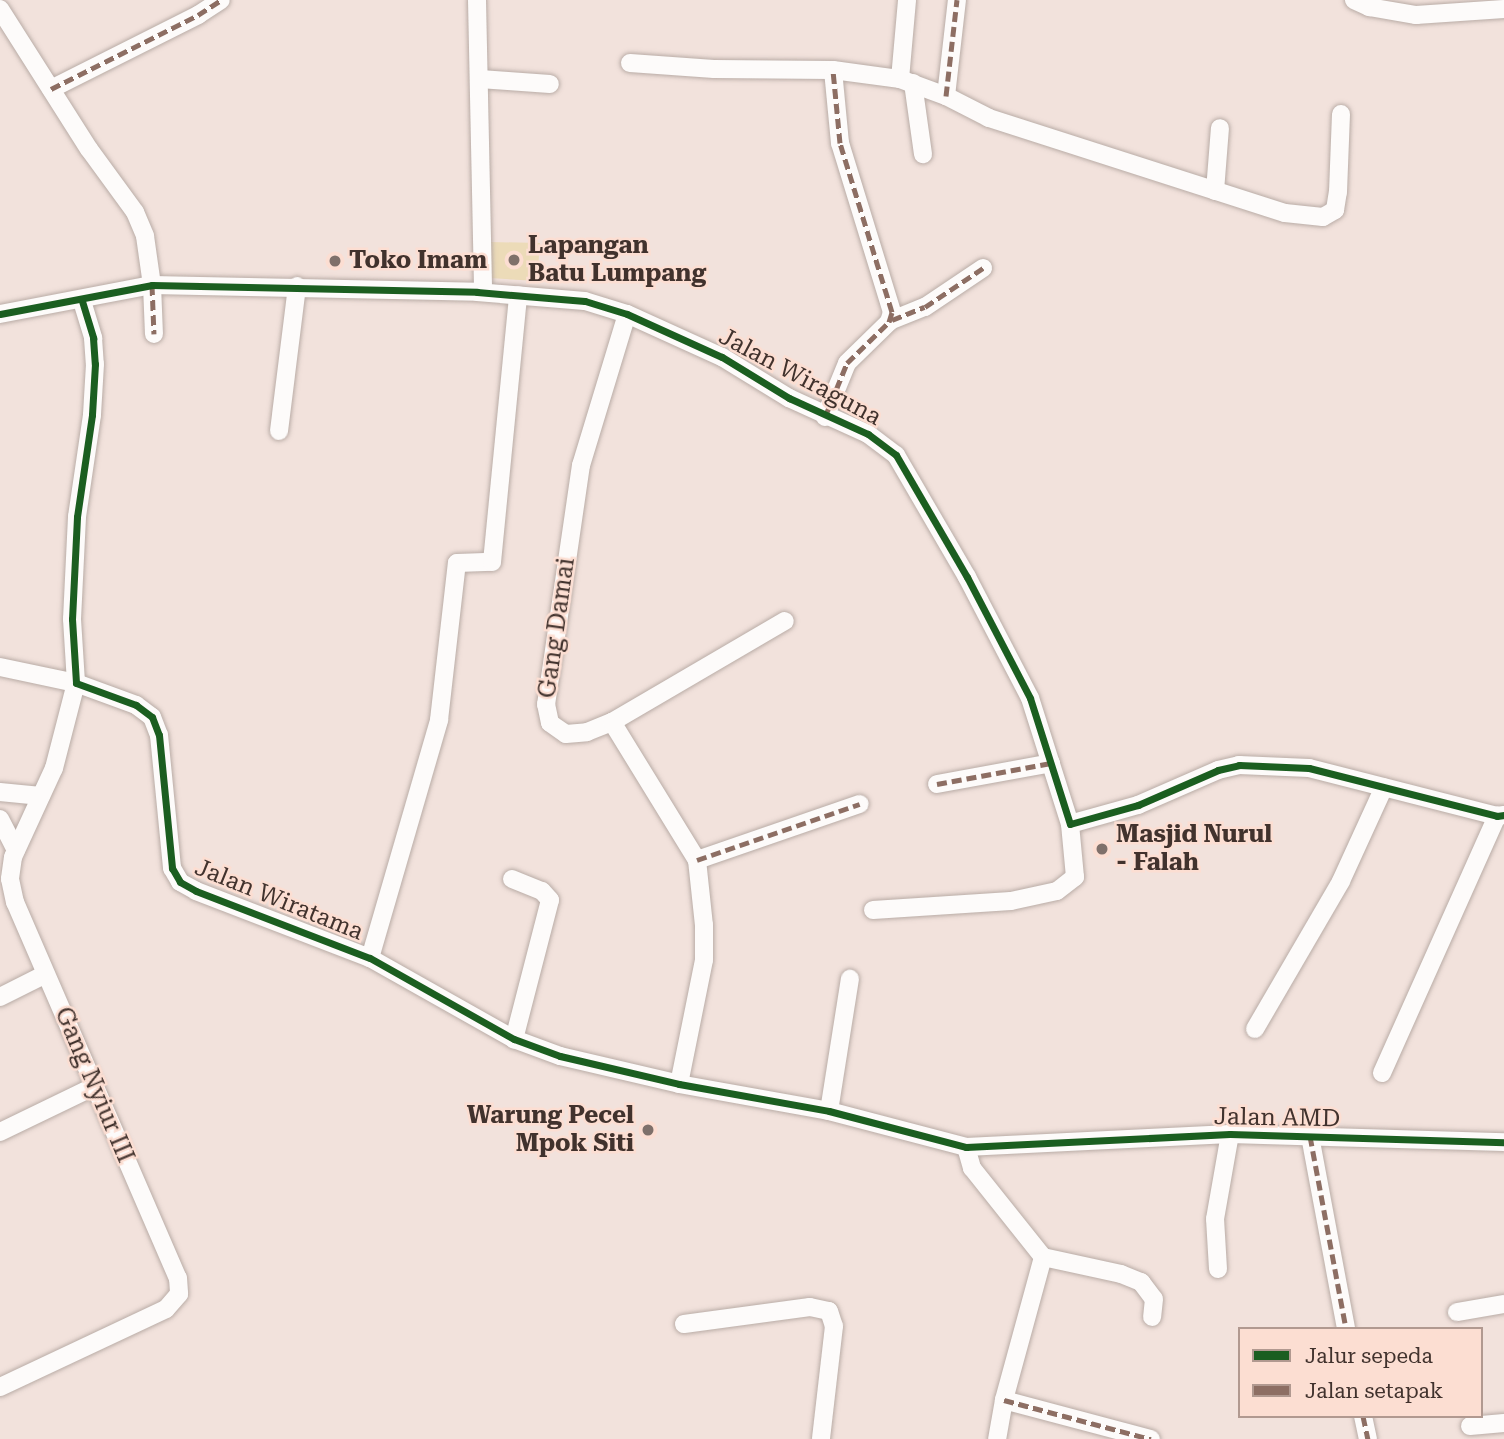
<!DOCTYPE html>
<html>
<head>
<meta charset="utf-8">
<style>
	body { margin:0 }
	#map { position:relative; width:1504px; height:1439px; overflow:hidden; background:#f2e2dc; font-family:"Roboto Serif",serif }
	div>[style] { position:absolute }
	.green>* { inset:0; background:#ecdbb8 }
	.roads { filter:drop-shadow(0 0 2px #b9aca6) drop-shadow(0 0 2px #b9aca6) }
	.street>* { height:18px; margin:-9px; padding:0 9px; transform-origin:9px; border-radius:9px; background:#fdfbfa }
	.quiet>* { height:5px; margin-top:-2.5px; transform-origin:0; background:repeating-linear-gradient(90deg,#8d6e63 0 10px,transparent 0 15px) }
	.cycleway>* { height:7px; margin:-3.5px; padding:0 3.5px; transform-origin:3.5px; border-radius:3.5px; background:#1b5e20 }
	.dots>* { width:19px; height:19px; translate:-50% -50%; box-sizing:border-box; border:4px solid #fcded2; border-radius:50% }
	span { translate:-50% -50%; white-space:nowrap; text-align:center; line-height:1.15; -webkit-text-stroke:5px #fcded2; paint-order:stroke }
	.poi-label { font-size:24px; color:#41322d; font-weight:700 }
	.left { translate:0 -50%; text-align:left }
	.right { translate:-100% -50%; text-align:right }
	.street-label { font-size:24px; color:#41322d }
	.legend { position:absolute; left:1238px; top:1327px; width:245px; height:91px; box-sizing:border-box; background:#fcded2; border:2px solid #b19990; margin:0; padding:9px 12px; list-style:none; font-size:21px; color:#41322d }
	.legend li { display:flex; align-items:center; gap:14px; height:35px }
	.legend b { width:35px; border:2px solid #b19990 }
</style>
</head>
<body>
<div id="map">
	<div class="green">
		<i style="clip-path:polygon(490px 242px,540px 243px,537px 281px,489px 278px)"></i>
	</div>
	<div class="roads">
		<div class="street">
			<i style="left:477px;top:0;width:292px;rotate:88.8deg"></i>
			<i style="left:1354px;top:0;width:17px;rotate:25deg"></i>
			<i style="left:1369px;top:7px;width:48px;rotate:9.7deg"></i>
			<i style="left:1416px;top:15px;width:88px;rotate:-3.9deg"></i>
			<i style="left:0;top:9px;width:166px;rotate:57.6deg"></i>
			<i style="left:89px;top:149px;width:78px;rotate:53.9deg"></i>
			<i style="left:135px;top:212px;width:26px;rotate:67deg"></i>
			<i style="left:145px;top:236px;width:49px;rotate:81.9deg"></i>
			<i style="left:152px;top:285px;width:49px;rotate:87.7deg"></i>
			<i style="left:630px;top:63px;width:84px;rotate:4.1deg"></i>
			<i style="left:714px;top:69px;width:119px;rotate:0.5deg"></i>
			<i style="left:833px;top:70px;width:68px;rotate:7.7deg"></i>
			<i style="left:900px;top:79px;width:49px;rotate:20.3deg"></i>
			<i style="left:946px;top:96px;width:48px;rotate:27.1deg"></i>
			<i style="left:989px;top:118px;width:311px;rotate:17.8deg"></i>
			<i style="left:1285px;top:213px;width:38px;rotate:6deg"></i>
			<i style="left:1323px;top:217px;width:14px;rotate:-30deg"></i>
			<i style="left:1335px;top:210px;width:18px;rotate:-81deg"></i>
			<i style="left:1338px;top:192px;width:78px;rotate:-87.8deg"></i>
			<i style="left:480px;top:79px;width:70px;rotate:4.1deg"></i>
			<i style="left:900px;top:79px;width:79px;rotate:-84.9deg"></i>
			<i style="left:913px;top:83px;width:72px;rotate:82deg"></i>
			<i style="left:51px;top:89px;width:165px;rotate:-26.7deg"></i>
			<i style="left:198px;top:15px;width:27px;rotate:-33deg"></i>
			<i style="left:946px;top:96px;width:97px;rotate:-83.5deg"></i>
			<i style="left:1215px;top:191px;width:63px;rotate:-85.5deg"></i>
			<i style="left:82px;top:301px;width:39px;rotate:73deg"></i>
			<i style="left:93px;top:338px;width:26px;rotate:86deg"></i>
			<i style="left:95px;top:364px;width:51px;rotate:93.4deg"></i>
			<i style="left:92px;top:415px;width:103px;rotate:98.4deg"></i>
			<i style="left:77px;top:517px;width:102px;rotate:92.8deg"></i>
			<i style="left:72px;top:619px;width:64px;rotate:86.4deg"></i>
			<i style="left:76px;top:683px;width:64px;rotate:20.1deg"></i>
			<i style="left:136px;top:705px;width:20px;rotate:37deg"></i>
			<i style="left:152px;top:717px;width:19px;rotate:69deg"></i>
			<i style="left:159px;top:735px;width:134px;rotate:84.4deg"></i>
			<i style="left:172px;top:868px;width:16px;rotate:60deg"></i>
			<i style="left:180px;top:882px;width:18px;rotate:29deg"></i>
			<i style="left:196px;top:891px;width:186px;rotate:21.1deg"></i>
			<i style="left:370px;top:958px;width:165px;rotate:29.4deg"></i>
			<i style="left:514px;top:1039px;width:49px;rotate:20.3deg"></i>
			<i style="left:560px;top:1056px;width:122px;rotate:13.2deg"></i>
			<i style="left:679px;top:1084px;width:152px;rotate:10.2deg"></i>
			<i style="left:829px;top:1111px;width:142px;rotate:14.7deg"></i>
			<i style="left:966px;top:1147px;width:264px;rotate:-2.8deg"></i>
			<i style="left:1230px;top:1134px;width:274px;rotate:1.7deg"></i>
			<i style="left:0;top:314px;width:155px;rotate:-10.8deg"></i>
			<i style="left:152px;top:285px;width:325px;rotate:1.2deg"></i>
			<i style="left:477px;top:292px;width:108px;rotate:4.8deg"></i>
			<i style="left:585px;top:301px;width:44px;rotate:17.2deg"></i>
			<i style="left:627px;top:314px;width:104px;rotate:24.4deg"></i>
			<i style="left:722px;top:357px;width:79px;rotate:31.5deg"></i>
			<i style="left:789px;top:398px;width:87px;rotate:24.5deg"></i>
			<i style="left:868px;top:434px;width:35px;rotate:37deg"></i>
			<i style="left:896px;top:455px;width:141px;rotate:59.8deg"></i>
			<i style="left:967px;top:577px;width:136px;rotate:62.5deg"></i>
			<i style="left:1030px;top:698px;width:132px;rotate:72.4deg"></i>
			<i style="left:1070px;top:824px;width:71px;rotate:-15.6deg"></i>
			<i style="left:1138px;top:805px;width:87px;rotate:-23.6deg"></i>
			<i style="left:1218px;top:770px;width:22px;rotate:-13deg"></i>
			<i style="left:1239px;top:765px;width:70px;rotate:2.5deg"></i>
			<i style="left:1309px;top:768px;width:194px;rotate:14.3deg"></i>
			<i style="left:1497px;top:816px;width:7px;rotate:-8deg"></i>
			<i style="left:627px;top:314px;width:158px;rotate:106.9deg"></i>
			<i style="left:581px;top:465px;width:242px;rotate:98.3deg"></i>
			<i style="left:546px;top:704px;width:19px;rotate:78deg"></i>
			<i style="left:550px;top:723px;width:19px;rotate:35deg"></i>
			<i style="left:566px;top:734px;width:21px;rotate:-5deg"></i>
			<i style="left:587px;top:732px;width:27px;rotate:-22deg"></i>
			<i style="left:612px;top:722px;width:200px;rotate:-30.3deg"></i>
			<i style="left:892px;top:320px;width:35px;rotate:-22deg"></i>
			<i style="left:925px;top:307px;width:70px;rotate:-33.9deg"></i>
			<i style="left:825px;top:417px;width:58px;rotate:-67.8deg"></i>
			<i style="left:847px;top:363px;width:59px;rotate:-44.3deg"></i>
			<i style="left:889px;top:322px;width:10px;rotate:-73deg"></i>
			<i style="left:892px;top:312px;width:177px;rotate:-107.1deg"></i>
			<i style="left:840px;top:143px;width:73px;rotate:-95.5deg"></i>
			<i style="left:279px;top:431px;width:146px;rotate:-82.9deg"></i>
			<i style="left:0;top:667px;width:78px;rotate:11.9deg"></i>
			<i style="left:76px;top:683px;width:88px;rotate:104.5deg"></i>
			<i style="left:54px;top:768px;width:98px;rotate:114.7deg"></i>
			<i style="left:13px;top:857px;width:22px;rotate:98deg"></i>
			<i style="left:10px;top:879px;width:24px;rotate:78deg"></i>
			<i style="left:15px;top:902px;width:410px;rotate:66.6deg"></i>
			<i style="left:178px;top:1278px;width:16px;rotate:86deg"></i>
			<i style="left:179px;top:1294px;width:20px;rotate:131deg"></i>
			<i style="left:166px;top:1309px;width:183px;rotate:154.8deg"></i>
			<i style="left:612px;top:722px;width:162px;rotate:58.4deg"></i>
			<i style="left:697px;top:860px;width:65px;rotate:83.9deg"></i>
			<i style="left:704px;top:925px;width:35px;rotate:90deg"></i>
			<i style="left:704px;top:960px;width:126px;rotate:101.4deg"></i>
			<i style="left:937px;top:784px;width:116px;rotate:-10.4deg"></i>
			<i style="left:0;top:792px;width:41px;rotate:5.6deg"></i>
			<i style="left:0;top:819px;width:35px;rotate:63deg"></i>
			<i style="left:697px;top:860px;width:172px;rotate:-19deg"></i>
			<i style="left:512px;top:879px;width:32px;rotate:22deg"></i>
			<i style="left:542px;top:891px;width:12px;rotate:48deg"></i>
			<i style="left:550px;top:900px;width:144px;rotate:104.5deg"></i>
			<i style="left:873px;top:910px;width:138px;rotate:-3.7deg"></i>
			<i style="left:1011px;top:901px;width:47px;rotate:-12.3deg"></i>
			<i style="left:1057px;top:891px;width:23px;rotate:-38deg"></i>
			<i style="left:1075px;top:877px;width:53px;rotate:-95.4deg"></i>
			<i style="left:370px;top:958px;width:248px;rotate:-73.8deg"></i>
			<i style="left:439px;top:720px;width:158px;rotate:-83.5deg"></i>
			<i style="left:457px;top:563px;width:35px;rotate:-2deg"></i>
			<i style="left:492px;top:562px;width:268px;rotate:-84.4deg"></i>
			<i style="left:0;top:997px;width:51px;rotate:-26.6deg"></i>
			<i style="left:1255px;top:1029px;width:171px;rotate:-59.8deg"></i>
			<i style="left:1341px;top:881px;width:103px;rotate:-65.4deg"></i>
			<i style="left:1382px;top:1073px;width:282px;rotate:-65.9deg"></i>
			<i style="left:829px;top:1111px;width:134px;rotate:-81deg"></i>
			<i style="left:0;top:1132px;width:106px;rotate:-25.8deg"></i>
			<i style="left:1310px;top:1136px;width:196px;rotate:79.4deg"></i>
			<i style="left:966px;top:1147px;width:22px;rotate:74deg"></i>
			<i style="left:972px;top:1168px;width:114px;rotate:51.4deg"></i>
			<i style="left:1043px;top:1257px;width:148px;rotate:105.3deg"></i>
			<i style="left:1004px;top:1400px;width:40px;rotate:100deg"></i>
			<i style="left:1043px;top:1257px;width:80px;rotate:12.3deg"></i>
			<i style="left:1121px;top:1274px;width:22px;rotate:22deg"></i>
			<i style="left:1141px;top:1282px;width:21px;rotate:53deg"></i>
			<i style="left:1154px;top:1299px;width:18px;rotate:96deg"></i>
			<i style="left:1218px;top:1269px;width:50px;rotate:-93.4deg"></i>
			<i style="left:1215px;top:1219px;width:86px;rotate:-80deg"></i>
			<i style="left:1457px;top:1312px;width:48px;rotate:-9.7deg"></i>
			<i style="left:684px;top:1324px;width:127px;rotate:-7.7deg"></i>
			<i style="left:810px;top:1307px;width:19px;rotate:12deg"></i>
			<i style="left:829px;top:1311px;width:16px;rotate:72deg"></i>
			<i style="left:834px;top:1326px;width:114px;rotate:96.6deg"></i>
			<i style="left:1004px;top:1400px;width:152px;rotate:14.9deg"></i>
			<i style="left:1363px;top:1416px;width:24px;rotate:78deg"></i>
			<i style="left:1470px;top:1426px;width:34px;rotate:-5deg"></i>
		</div>
	</div>
	<div class="quiet">
		<i style="left:51px;top:89px;width:165px;rotate:-26.7deg"></i>
		<i style="left:198px;top:15px;width:27px;rotate:-33deg"></i>
		<i style="left:946px;top:96px;width:97px;rotate:-83.5deg"></i>
		<i style="left:152px;top:285px;width:49px;rotate:87.7deg"></i>
		<i style="left:892px;top:320px;width:35px;rotate:-22deg"></i>
		<i style="left:925px;top:307px;width:70px;rotate:-33.9deg"></i>
		<i style="left:825px;top:417px;width:58px;rotate:-67.8deg"></i>
		<i style="left:847px;top:363px;width:59px;rotate:-44.3deg"></i>
		<i style="left:889px;top:322px;width:10px;rotate:-73deg"></i>
		<i style="left:892px;top:312px;width:177px;rotate:-107.1deg"></i>
		<i style="left:840px;top:143px;width:73px;rotate:-95.5deg"></i>
		<i style="left:937px;top:784px;width:116px;rotate:-10.4deg"></i>
		<i style="left:697px;top:860px;width:172px;rotate:-19deg"></i>
		<i style="left:1310px;top:1136px;width:196px;rotate:79.4deg"></i>
		<i style="left:1004px;top:1400px;width:152px;rotate:14.9deg"></i>
		<i style="left:1363px;top:1416px;width:24px;rotate:78deg"></i>
	</div>
	<div class="cycleway">
		<i style="left:82px;top:301px;width:39px;rotate:73deg"></i>
		<i style="left:93px;top:338px;width:26px;rotate:86deg"></i>
		<i style="left:95px;top:364px;width:51px;rotate:93.4deg"></i>
		<i style="left:92px;top:415px;width:103px;rotate:98.4deg"></i>
		<i style="left:77px;top:517px;width:102px;rotate:92.8deg"></i>
		<i style="left:72px;top:619px;width:64px;rotate:86.4deg"></i>
		<i style="left:76px;top:683px;width:64px;rotate:20.1deg"></i>
		<i style="left:136px;top:705px;width:20px;rotate:37deg"></i>
		<i style="left:152px;top:717px;width:19px;rotate:69deg"></i>
		<i style="left:159px;top:735px;width:134px;rotate:84.4deg"></i>
		<i style="left:172px;top:868px;width:16px;rotate:60deg"></i>
		<i style="left:180px;top:882px;width:18px;rotate:29deg"></i>
		<i style="left:196px;top:891px;width:186px;rotate:21.1deg"></i>
		<i style="left:370px;top:958px;width:165px;rotate:29.4deg"></i>
		<i style="left:514px;top:1039px;width:49px;rotate:20.3deg"></i>
		<i style="left:560px;top:1056px;width:122px;rotate:13.2deg"></i>
		<i style="left:679px;top:1084px;width:152px;rotate:10.2deg"></i>
		<i style="left:829px;top:1111px;width:142px;rotate:14.7deg"></i>
		<i style="left:966px;top:1147px;width:264px;rotate:-2.8deg"></i>
		<i style="left:1230px;top:1134px;width:274px;rotate:1.7deg"></i>
		<i style="left:0;top:314px;width:155px;rotate:-10.8deg"></i>
		<i style="left:152px;top:285px;width:325px;rotate:1.2deg"></i>
		<i style="left:477px;top:292px;width:108px;rotate:4.8deg"></i>
		<i style="left:585px;top:301px;width:44px;rotate:17.2deg"></i>
		<i style="left:627px;top:314px;width:104px;rotate:24.4deg"></i>
		<i style="left:722px;top:357px;width:79px;rotate:31.5deg"></i>
		<i style="left:789px;top:398px;width:87px;rotate:24.5deg"></i>
		<i style="left:868px;top:434px;width:35px;rotate:37deg"></i>
		<i style="left:896px;top:455px;width:141px;rotate:59.8deg"></i>
		<i style="left:967px;top:577px;width:136px;rotate:62.5deg"></i>
		<i style="left:1030px;top:698px;width:132px;rotate:72.4deg"></i>
		<i style="left:1070px;top:824px;width:71px;rotate:-15.6deg"></i>
		<i style="left:1138px;top:805px;width:87px;rotate:-23.6deg"></i>
		<i style="left:1218px;top:770px;width:22px;rotate:-13deg"></i>
		<i style="left:1239px;top:765px;width:70px;rotate:2.5deg"></i>
		<i style="left:1309px;top:768px;width:194px;rotate:14.3deg"></i>
		<i style="left:1497px;top:816px;width:7px;rotate:-8deg"></i>
	</div>
	<div class="dots">
		<i style="left:514px;top:260px;background:#7f706a"></i>
		<i style="left:335px;top:261px;background:#7f706a"></i>
		<i style="left:1102px;top:849px;background:#7f706a"></i>
		<i style="left:648px;top:1130px;background:#7f706a"></i>
	</div>
	<div class="poi-label">
		<span class="left" style="left:528px;top:260px">Lapangan<br>Batu Lumpang</span>
		<span class="left" style="left:349px;top:261px">Toko Imam</span>
		<span class="left" style="left:1116px;top:849px">Masjid Nurul<br>- Falah</span>
		<span class="right" style="left:634px;top:1130px">Warung Pecel<br>Mpok Siti</span>
	</div>
	<div class="street-label">
		<span style="left:800px;top:377px;rotate:28deg">Jalan Wiraguna</span>
		<span style="left:557px;top:628px;rotate:-82deg">Gang Damai</span>
		<span style="left:279px;top:900px;rotate:22deg">Jalan Wiratama</span>
		<span style="left:94px;top:1085px;rotate:67deg">Gang Nyiur III</span>
		<span style="left:1277px;top:1118px;rotate:1deg">Jalan AMD</span>
	</div>
	<ul class="legend">
	<li><b style="height:9px;background:#1b5e20"></b>Jalur sepeda</li>
	<li><b style="height:9px;background:#8d6e63"></b>Jalan setapak</li>
	</ul>
</div>
</body>
</html>
